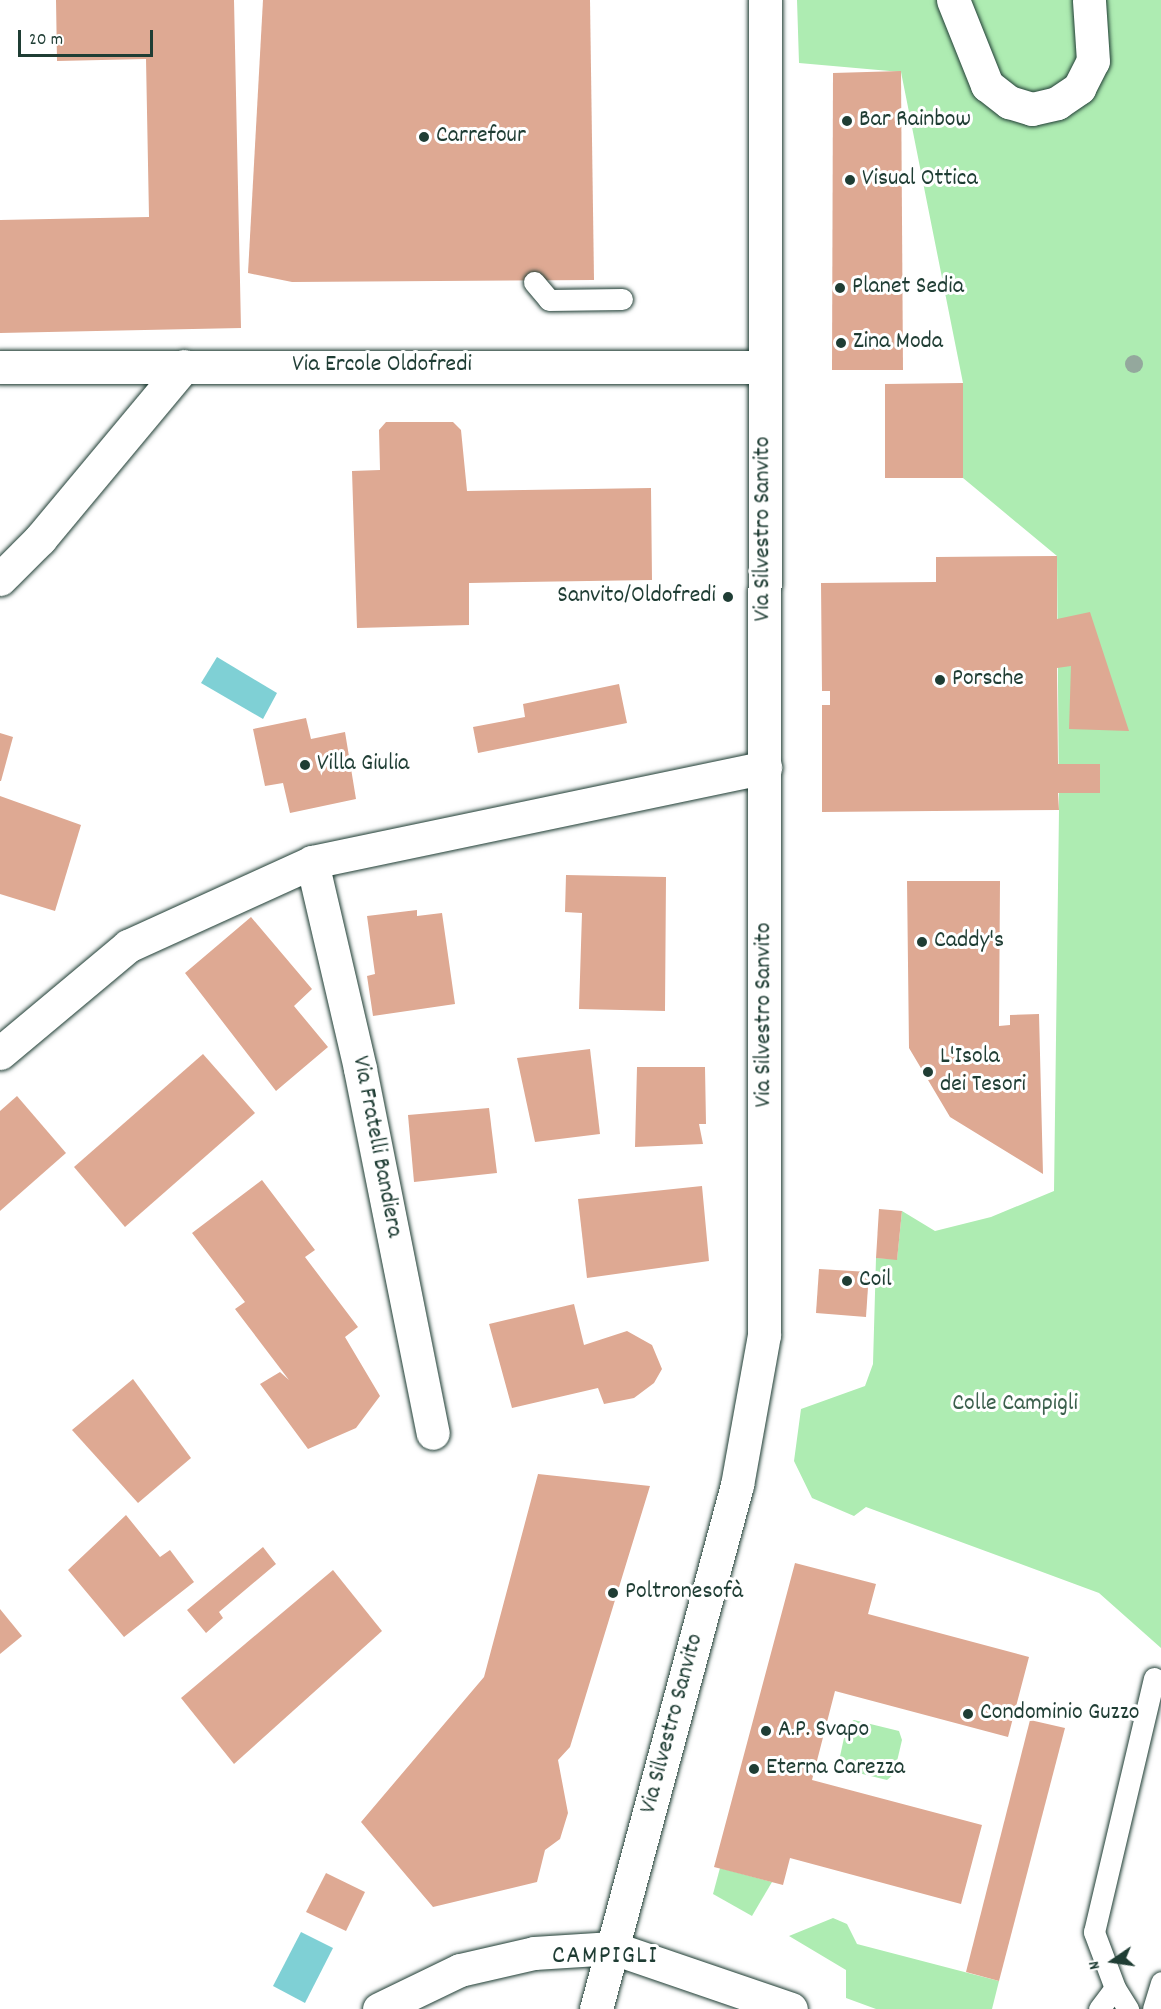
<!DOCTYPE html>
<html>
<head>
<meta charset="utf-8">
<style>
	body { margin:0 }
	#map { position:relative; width:1161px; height:2009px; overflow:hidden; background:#fff; font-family:Dekko,sans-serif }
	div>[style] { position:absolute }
	.green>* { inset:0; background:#aeecb2 }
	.water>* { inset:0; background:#7fd0d5 }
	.building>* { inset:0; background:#dea993 }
	.roads { filter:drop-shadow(0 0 2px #1f3d34) drop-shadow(0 0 2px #1f3d34) }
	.lane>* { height:21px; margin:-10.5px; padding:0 10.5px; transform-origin:10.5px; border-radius:10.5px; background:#fff }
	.street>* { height:33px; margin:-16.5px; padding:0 16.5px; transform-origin:16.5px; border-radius:16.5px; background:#fff }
	.secondary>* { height:33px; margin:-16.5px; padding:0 16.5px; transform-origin:16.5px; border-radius:16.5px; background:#fff }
	.primary>* { height:33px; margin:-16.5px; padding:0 16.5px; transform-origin:16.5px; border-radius:16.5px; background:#fff }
	.trees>* { width:18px; height:18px; margin:-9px; border-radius:50%; background:#94a89d }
	.dots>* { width:16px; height:16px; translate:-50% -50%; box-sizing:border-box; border:3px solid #fff; border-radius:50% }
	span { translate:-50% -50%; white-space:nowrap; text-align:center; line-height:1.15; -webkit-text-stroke:6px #fff; paint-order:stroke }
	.poi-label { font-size:24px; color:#1f3d34 }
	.left { translate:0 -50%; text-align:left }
	.right { translate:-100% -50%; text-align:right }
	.street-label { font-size:24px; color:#1f3d34 }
	.park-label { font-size:24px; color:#3c604d }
	.neighbourhood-label { font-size:26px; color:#1f3d34; letter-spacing:1.5px }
	.north { position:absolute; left:1083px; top:1931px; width:60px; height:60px; -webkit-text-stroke:4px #fff; paint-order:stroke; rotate:257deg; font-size:16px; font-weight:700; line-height:24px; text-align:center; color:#1f3d34 }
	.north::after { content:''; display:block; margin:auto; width:21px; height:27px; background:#1f3d34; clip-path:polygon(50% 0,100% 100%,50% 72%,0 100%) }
	.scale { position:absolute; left:18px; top:30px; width:135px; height:27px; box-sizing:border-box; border:3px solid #1f3d34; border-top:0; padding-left:8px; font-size:18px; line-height:21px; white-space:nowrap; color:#1f3d34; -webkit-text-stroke:4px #fff; paint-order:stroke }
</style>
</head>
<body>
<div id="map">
	<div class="green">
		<i style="clip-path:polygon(797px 0,1161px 0,1161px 1648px,1099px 1593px,866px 1507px,854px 1516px,812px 1498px,794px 1461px,801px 1409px,865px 1386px,873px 1364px,876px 1258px,897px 1259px,902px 1211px,935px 1231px,991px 1217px,1054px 1191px,1059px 810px,1057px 556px,963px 478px,963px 383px,901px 72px,799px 63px)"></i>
		<i style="clip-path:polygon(854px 1720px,899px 1731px,902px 1740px,894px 1774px,887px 1780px,842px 1769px,839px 1761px,847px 1724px)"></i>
		<i style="clip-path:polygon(720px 1868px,772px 1882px,752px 1916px,713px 1894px)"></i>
		<i style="clip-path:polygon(833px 1918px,847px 1924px,857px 1944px,999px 1981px,992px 2009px,876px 2009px,846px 1998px,846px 1970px,789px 1936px)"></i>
	</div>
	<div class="water">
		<i style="clip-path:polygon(217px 657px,277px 693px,263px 719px,201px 683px)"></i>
		<i style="clip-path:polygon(301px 1932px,333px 1948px,305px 2003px,273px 1986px)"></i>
	</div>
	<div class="building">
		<i style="clip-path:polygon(56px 0,234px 0,241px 328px,0 333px,0 220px,149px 217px,146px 59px,57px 61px)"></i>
		<i style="clip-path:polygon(263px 0,590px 0,594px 280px,292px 282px,248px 273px)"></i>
		<i style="clip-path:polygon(901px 71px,903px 370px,832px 370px,833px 73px)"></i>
		<i style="clip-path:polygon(963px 383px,963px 478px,885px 478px,885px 384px)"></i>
		<i style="clip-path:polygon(386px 422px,453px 422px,461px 430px,467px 491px,651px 488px,652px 580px,469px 583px,469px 625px,357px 628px,352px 471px,380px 470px,379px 430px)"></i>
		<i style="clip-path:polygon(1057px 556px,1057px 619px,1090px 612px,1129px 731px,1069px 729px,1071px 666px,1057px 668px,1058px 764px,1100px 764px,1100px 793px,1058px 793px,1059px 810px,822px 812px,822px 705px,830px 705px,830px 691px,822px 691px,821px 583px,936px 582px,936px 557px)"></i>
		<i style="clip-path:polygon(619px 684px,627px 723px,478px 753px,473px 727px,525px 717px,523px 704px)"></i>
		<i style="clip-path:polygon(306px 718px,311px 739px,345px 732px,356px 799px,290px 813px,283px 783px,265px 786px,253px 729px)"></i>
		<i style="clip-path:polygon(0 733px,13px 737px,1px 781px,0 781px)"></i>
		<i style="clip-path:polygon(0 796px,81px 825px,55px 911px,0 894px)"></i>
		<i style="clip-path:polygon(566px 875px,666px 877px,665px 1011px,579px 1009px,582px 913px,565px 912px)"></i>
		<i style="clip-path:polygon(907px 881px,1000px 881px,999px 1026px,1010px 1025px,1010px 1015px,1039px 1014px,1043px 1174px,950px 1117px,909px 1048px)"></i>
		<i style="clip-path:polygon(417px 910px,417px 916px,442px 913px,455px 1004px,373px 1016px,367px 976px,375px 974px,367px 916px)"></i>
		<i style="clip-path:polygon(251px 917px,312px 989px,294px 1006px,328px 1047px,276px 1091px,185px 973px)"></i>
		<i style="clip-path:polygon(590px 1049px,600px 1134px,535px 1142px,517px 1058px)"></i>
		<i style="clip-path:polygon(203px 1054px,255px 1113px,125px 1227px,74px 1167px)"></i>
		<i style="clip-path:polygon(637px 1067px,705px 1067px,706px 1124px,699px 1124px,703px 1144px,635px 1147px)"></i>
		<i style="clip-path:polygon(17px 1096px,66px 1153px,0 1211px,0 1111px)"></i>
		<i style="clip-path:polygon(489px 1108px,497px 1173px,414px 1182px,408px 1115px)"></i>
		<i style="clip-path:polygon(262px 1180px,315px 1250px,305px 1257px,358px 1327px,345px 1337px,380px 1396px,356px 1428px,308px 1449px,260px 1384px,280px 1372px,289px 1380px,235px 1309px,245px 1302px,192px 1233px)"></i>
		<i style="clip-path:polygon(702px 1186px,709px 1261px,587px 1278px,578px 1199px)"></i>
		<i style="clip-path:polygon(879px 1209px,902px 1211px,897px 1260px,876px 1258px)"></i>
		<i style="clip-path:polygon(819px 1269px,869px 1272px,866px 1317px,816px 1313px)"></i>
		<i style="clip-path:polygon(574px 1304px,584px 1345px,627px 1331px,652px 1345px,662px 1369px,654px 1383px,634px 1398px,604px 1404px,598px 1388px,512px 1408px,489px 1324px)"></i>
		<i style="clip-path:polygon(133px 1379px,191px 1458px,138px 1503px,72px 1430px)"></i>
		<i style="clip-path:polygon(538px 1474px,650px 1486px,570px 1747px,558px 1760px,568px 1813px,560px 1839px,545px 1850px,537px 1882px,433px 1907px,361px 1822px,484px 1677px)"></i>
		<i style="clip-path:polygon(126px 1515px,160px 1557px,170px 1550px,194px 1582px,124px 1637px,68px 1570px)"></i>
		<i style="clip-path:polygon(263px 1547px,276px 1564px,219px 1612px,223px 1618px,206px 1633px,187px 1610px)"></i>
		<i style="clip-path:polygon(795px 1563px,876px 1584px,868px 1614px,1029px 1657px,1008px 1737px,835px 1691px,812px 1780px,982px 1825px,961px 1904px,790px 1858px,783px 1885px,714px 1867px)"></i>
		<i style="clip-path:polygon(333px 1570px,382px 1631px,234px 1764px,181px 1698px)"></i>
		<i style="clip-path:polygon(0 1609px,22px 1636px,0 1654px)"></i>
		<i style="clip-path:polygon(1030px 1720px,1065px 1728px,999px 1981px,966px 1972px)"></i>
		<i style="clip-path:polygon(326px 1873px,365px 1892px,346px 1931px,306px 1912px)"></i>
	</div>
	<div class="roads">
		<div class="lane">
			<i style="left:534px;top:282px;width:23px;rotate:50deg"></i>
			<i style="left:549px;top:300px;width:73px;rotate:-0.8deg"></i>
			<i style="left:1115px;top:1988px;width:25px;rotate:58deg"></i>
			<i style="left:1099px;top:2009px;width:26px;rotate:-53deg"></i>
			<i style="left:1115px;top:1988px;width:60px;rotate:-110.6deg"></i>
			<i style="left:1094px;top:1932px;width:261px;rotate:-76.7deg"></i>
			<i style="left:1153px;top:2009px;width:28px;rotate:-73deg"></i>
		</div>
		<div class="street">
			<i style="left:953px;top:0;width:92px;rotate:68.2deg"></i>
			<i style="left:987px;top:85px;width:28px;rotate:38deg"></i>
			<i style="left:1009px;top:102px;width:24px;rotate:17deg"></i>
			<i style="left:1032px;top:109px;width:26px;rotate:-13deg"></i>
			<i style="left:1057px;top:103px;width:27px;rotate:-34deg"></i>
			<i style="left:1079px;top:88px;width:30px;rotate:-63deg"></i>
			<i style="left:1093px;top:61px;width:61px;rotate:-93.8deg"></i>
			<i style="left:0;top:367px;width:764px"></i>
			<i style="left:0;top:579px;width:57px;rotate:-45deg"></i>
			<i style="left:40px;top:539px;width:225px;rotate:-50.2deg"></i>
			<i style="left:312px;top:862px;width:212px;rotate:76.9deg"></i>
			<i style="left:360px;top:1069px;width:371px;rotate:78.7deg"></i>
			<i style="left:0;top:1053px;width:167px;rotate:-39.9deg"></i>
			<i style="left:128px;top:946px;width:202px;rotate:-24.5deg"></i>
			<i style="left:312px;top:862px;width:463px;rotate:-11.8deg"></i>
			<i style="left:379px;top:2009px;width:90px;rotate:-25.7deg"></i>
			<i style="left:460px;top:1970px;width:76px;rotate:-12.9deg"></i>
			<i style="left:534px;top:1953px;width:79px;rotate:-3.6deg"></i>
		</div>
		<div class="secondary">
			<i style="left:613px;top:1948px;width:188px;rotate:18.9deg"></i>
		</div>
		<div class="primary">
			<i style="left:596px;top:2009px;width:543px;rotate:-74.94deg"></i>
			<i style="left:737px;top:1485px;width:152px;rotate:-79.8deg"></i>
			<i style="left:764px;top:1335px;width:1335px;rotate:-89.96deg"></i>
		</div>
	</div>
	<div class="trees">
		<i style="left:1134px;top:364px"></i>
	</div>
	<div class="dots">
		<i style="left:847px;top:121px;background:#1f3d34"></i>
		<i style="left:424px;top:137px;background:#1f3d34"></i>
		<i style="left:850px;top:180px;background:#1f3d34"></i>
		<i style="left:840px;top:288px;background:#1f3d34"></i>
		<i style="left:841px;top:343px;background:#1f3d34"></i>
		<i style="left:728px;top:597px;background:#1f3d34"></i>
		<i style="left:940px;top:680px;background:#1f3d34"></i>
		<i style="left:305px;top:765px;background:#1f3d34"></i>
		<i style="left:922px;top:942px;background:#1f3d34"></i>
		<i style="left:928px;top:1072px;background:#1f3d34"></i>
		<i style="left:847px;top:1281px;background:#1f3d34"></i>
		<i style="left:613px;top:1593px;background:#1f3d34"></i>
		<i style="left:968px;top:1714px;background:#1f3d34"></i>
		<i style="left:766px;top:1731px;background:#1f3d34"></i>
		<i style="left:754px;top:1769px;background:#1f3d34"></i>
	</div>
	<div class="poi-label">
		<span class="left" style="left:859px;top:121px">Bar Rainbow</span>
		<span class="left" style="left:436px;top:137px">Carrefour</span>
		<span class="left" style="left:862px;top:180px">Visual Ottica</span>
		<span class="left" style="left:852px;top:288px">Planet Sedia</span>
		<span class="left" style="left:853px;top:343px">Zina Moda</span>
		<span class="right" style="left:716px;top:597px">Sanvito/Oldofredi</span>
		<span class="left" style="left:952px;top:680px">Porsche</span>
		<span class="left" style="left:317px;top:765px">Villa Giulia</span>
		<span class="left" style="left:934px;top:942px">Caddy's</span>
		<span class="left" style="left:940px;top:1072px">L'Isola<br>dei Tesori</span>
		<span class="left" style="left:859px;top:1281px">Coil</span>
		<span class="left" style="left:625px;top:1593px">Poltronesofà</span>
		<span class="left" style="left:980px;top:1714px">Condominio Guzzo</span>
		<span class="left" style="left:778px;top:1731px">A.P. Svapo</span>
		<span class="left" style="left:766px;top:1769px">Eterna Carezza</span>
	</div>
	<div class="street-label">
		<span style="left:382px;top:366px">Via Ercole Oldofredi</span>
		<span style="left:764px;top:529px;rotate:-90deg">Via Silvestro Sanvito</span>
		<span style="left:765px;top:1015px;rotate:-90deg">Via Silvestro Sanvito</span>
		<span style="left:376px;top:1147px;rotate:79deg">Via Fratelli Bandiera</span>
		<span style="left:673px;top:1724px;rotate:-75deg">Via Silvestro Sanvito</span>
	</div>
	<div class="park-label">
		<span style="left:1015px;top:1405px">Colle Campigli</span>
	</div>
	<div class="neighbourhood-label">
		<span style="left:605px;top:1957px">CAMPIGLI</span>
	</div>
	<div class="north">N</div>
	<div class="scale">20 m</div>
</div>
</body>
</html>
